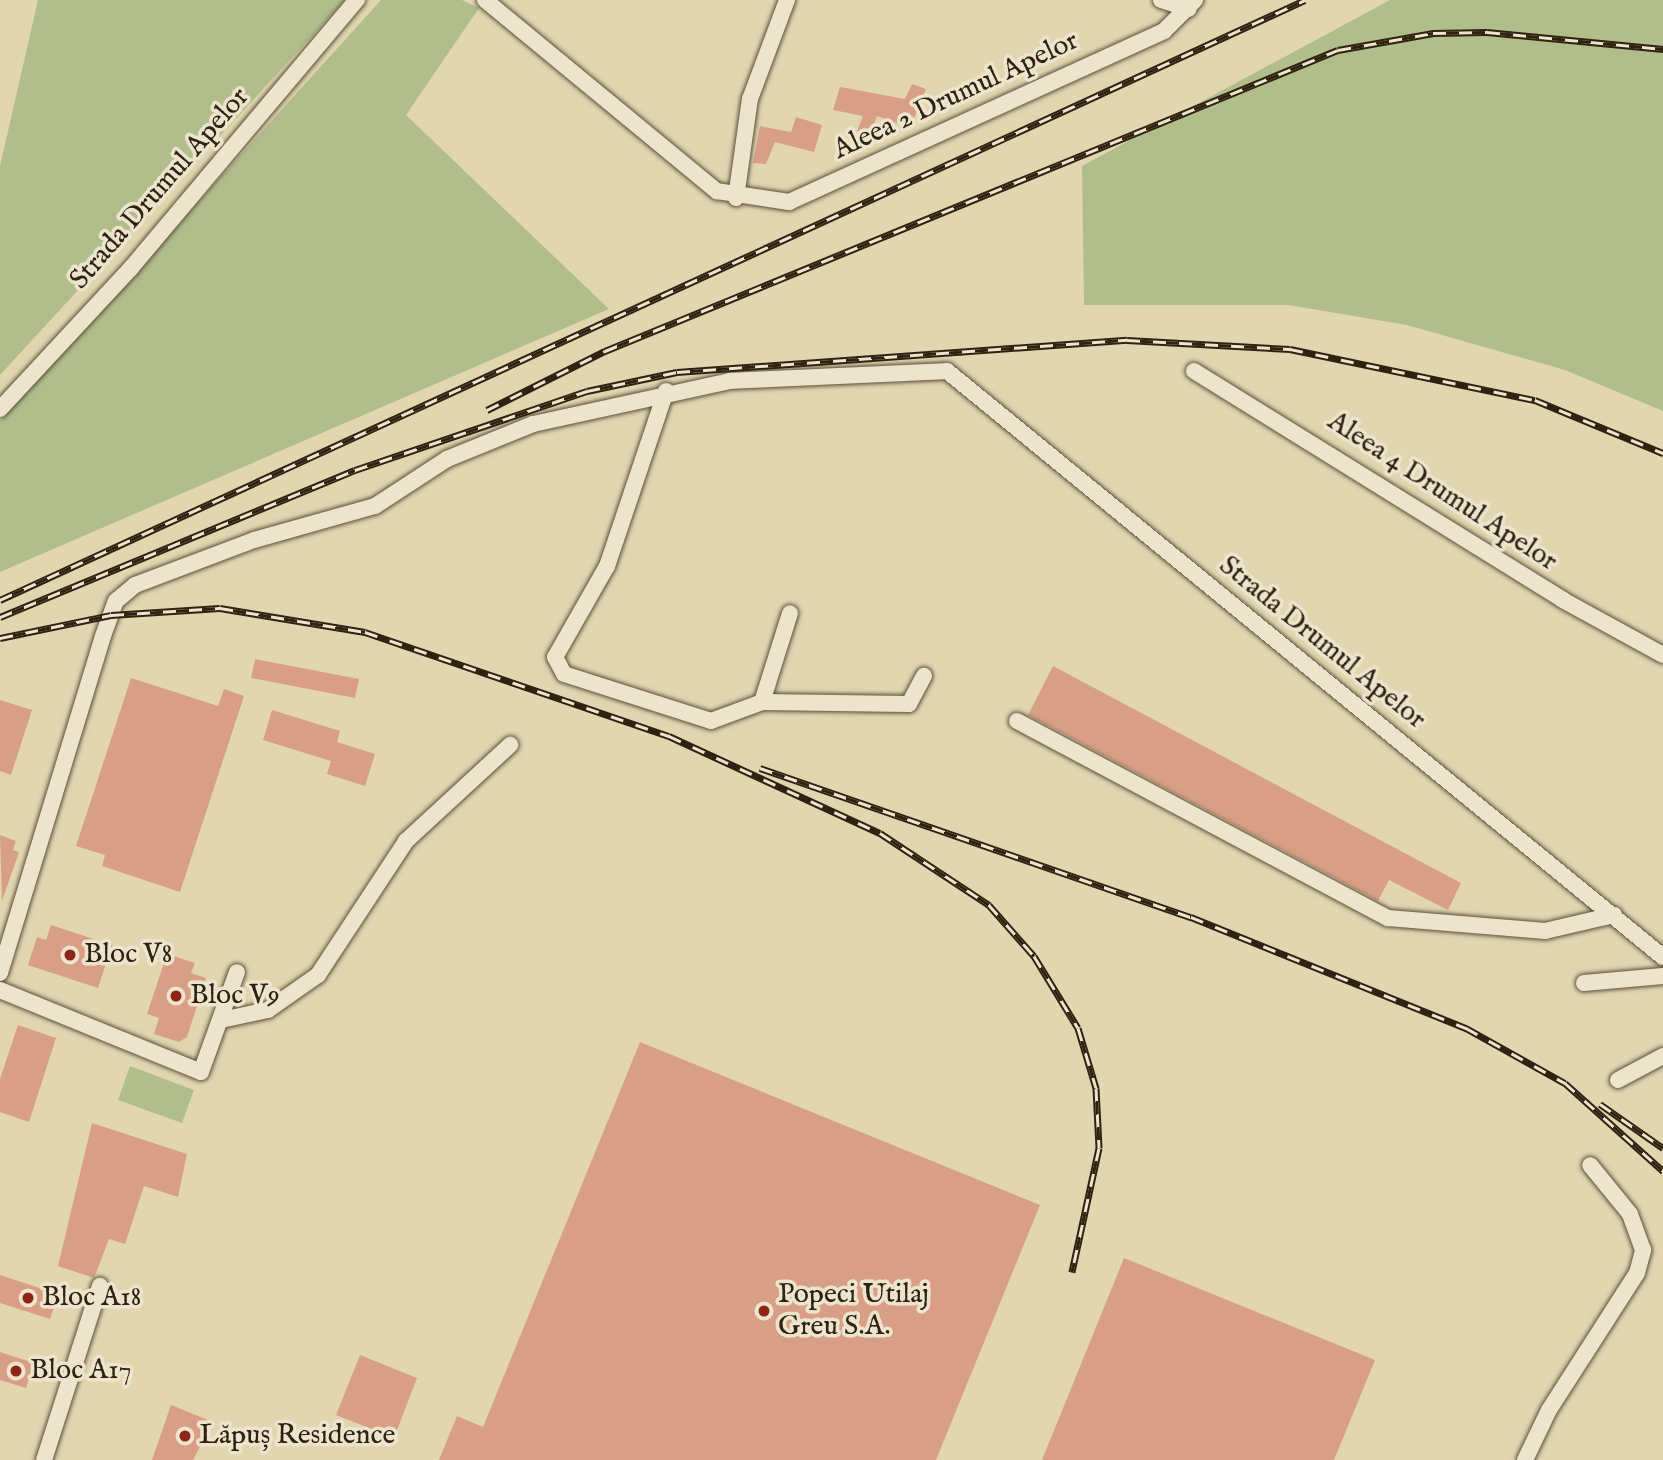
<!DOCTYPE html>
<html>
<head>
<meta charset="utf-8">
<style>
	body { margin:0 }
	#map { position:relative; width:1663px; height:1460px; overflow:hidden; background:#e1d6b0; font-family:"IM FELL English",serif }
	div>[style] { position:absolute }
	.green>* { inset:0; background:#b1be8c }
	.building>* { inset:0; background:#d99f86 }
	.roads { filter:drop-shadow(0 0 2px #5c4f39) drop-shadow(0 0 2px #5c4f39) }
	.minor>* { height:16px; margin:-8px; padding:0 8px; transform-origin:8px; border-radius:8px; background:#ece4cc }
	.rail>* { height:7px; margin-top:-3.5px; transform-origin:0; background:repeating-linear-gradient(90deg,#ece4cc 0 13px,#302211 0 26px); box-sizing:border-box; border-block:2px solid #302211 }
	.dots>* { width:19px; height:19px; translate:-50% -50%; box-sizing:border-box; border:4px solid #ece4cc; border-radius:50% }
	span { translate:-50% -50%; white-space:nowrap; text-align:center; line-height:1.15; -webkit-text-stroke:7px #ece4cc; paint-order:stroke }
	.street-label { font-size:28px; color:#302211 }
	.poi-label { font-size:28px; color:#302211 }
	.left { translate:0 -50%; text-align:left }
</style>
</head>
<body>
<div id="map">
	<div class="green">
		<i style="clip-path:polygon(38px 0,345px 0,0 375px,0 166px)"></i>
		<i style="clip-path:polygon(381px 0,462px 0,479px 8px,406px 115px,609px 309px,0 572px,0 421px)"></i>
		<i style="clip-path:polygon(1390px 0,1663px 0,1663px 411px,1565px 370px,1407px 325px,1288px 305px,1084px 305px,1082px 166px)"></i>
		<i style="clip-path:polygon(130px 1066px,194px 1090px,182px 1123px,118px 1100px)"></i>
	</div>
	<div class="building">
		<i style="clip-path:polygon(912px 84px,926px 89px,910px 128px,877px 116px,870px 135px,857px 131px,863px 116px,833px 110px,840px 87px,905px 99px)"></i>
		<i style="clip-path:polygon(796px 117px,822px 125px,814px 152px,775px 142px,766px 164px,753px 163px,760px 126px,791px 132px)"></i>
		<i style="clip-path:polygon(255px 659px,359px 679px,355px 698px,251px 678px)"></i>
		<i style="clip-path:polygon(1053px 666px,1461px 883px,1448px 910px,1389px 880px,1378px 901px,1028px 715px)"></i>
		<i style="clip-path:polygon(131px 678px,218px 706px,224px 689px,244px 696px,180px 892px,102px 866px,105px 855px,76px 846px)"></i>
		<i style="clip-path:polygon(0 700px,32px 710px,11px 775px,0 771px)"></i>
		<i style="clip-path:polygon(272px 710px,340px 731px,337px 742px,375px 754px,365px 786px,327px 774px,331px 761px,263px 740px)"></i>
		<i style="clip-path:polygon(0 835px,16px 841px,13px 850px,19px 852px,2px 901px)"></i>
		<i style="clip-path:polygon(51px 925px,112px 945px,98px 988px,28px 965px,37px 937px,46px 940px)"></i>
		<i style="clip-path:polygon(167px 954px,195px 963px,191px 973px,206px 978px,187px 1037px,179px 1042px,154px 1034px,159px 1018px,147px 1014px)"></i>
		<i style="clip-path:polygon(18px 1025px,56px 1038px,29px 1122px,0 1112px,0 1079px)"></i>
		<i style="clip-path:polygon(640px 1042px,1040px 1205px,936px 1460px,439px 1460px,457px 1416px,483px 1427px)"></i>
		<i style="clip-path:polygon(92px 1123px,187px 1154px,178px 1197px,144px 1186px,125px 1244px,109px 1239px,94px 1278px,58px 1266px)"></i>
		<i style="clip-path:polygon(1124px 1258px,1375px 1360px,1334px 1460px,1042px 1460px)"></i>
		<i style="clip-path:polygon(0 1275px,58px 1294px,50px 1319px,0 1303px)"></i>
		<i style="clip-path:polygon(0 1352px,34px 1363px,26px 1388px,0 1380px)"></i>
		<i style="clip-path:polygon(360px 1355px,417px 1378px,394px 1438px,336px 1415px)"></i>
		<i style="clip-path:polygon(171px 1405px,213px 1422px,193px 1460px,152px 1460px)"></i>
	</div>
	<div class="roads">
		<div class="minor">
			<i style="left:485px;top:0;width:301px;rotate:39.5deg"></i>
			<i style="left:717px;top:191px;width:73px;rotate:8.7deg"></i>
			<i style="left:789px;top:202px;width:412px;rotate:-24.5deg"></i>
			<i style="left:1164px;top:31px;width:44px;rotate:-45deg"></i>
			<i style="left:1161px;top:0;width:29px;rotate:18deg"></i>
			<i style="left:736px;top:198px;width:100px;rotate:-82deg"></i>
			<i style="left:750px;top:99px;width:106px;rotate:-69.5deg"></i>
			<i style="left:1194px;top:371px;width:434px;rotate:31.8deg"></i>
			<i style="left:1563px;top:600px;width:114px;rotate:28.8deg"></i>
			<i style="left:666px;top:391px;width:185px;rotate:108.6deg"></i>
			<i style="left:607px;top:566px;width:105px;rotate:119.7deg"></i>
			<i style="left:555px;top:657px;width:19px;rotate:62deg"></i>
			<i style="left:564px;top:674px;width:154px;rotate:17.7deg"></i>
			<i style="left:711px;top:721px;width:54px;rotate:-20.4deg"></i>
			<i style="left:762px;top:702px;width:147px;rotate:0.8deg"></i>
			<i style="left:909px;top:704px;width:32px;rotate:-62deg"></i>
			<i style="left:0;top:409px;width:192px;rotate:-47.1deg"></i>
			<i style="left:131px;top:268px;width:351px;rotate:-49.9deg"></i>
			<i style="left:762px;top:702px;width:93px;rotate:-72.5deg"></i>
			<i style="left:1017px;top:721px;width:420px;rotate:28deg"></i>
			<i style="left:1388px;top:918px;width:158px;rotate:4.7deg"></i>
			<i style="left:1545px;top:931px;width:71px;rotate:-13.1deg"></i>
			<i style="left:0;top:973px;width:352px;rotate:-73deg"></i>
			<i style="left:103px;top:636px;width:37px;rotate:-70deg"></i>
			<i style="left:116px;top:601px;width:25px;rotate:-40deg"></i>
			<i style="left:135px;top:585px;width:127px;rotate:-20.7deg"></i>
			<i style="left:254px;top:540px;width:126px;rotate:-15.7deg"></i>
			<i style="left:375px;top:506px;width:86px;rotate:-33.1deg"></i>
			<i style="left:447px;top:459px;width:93px;rotate:-22.1deg"></i>
			<i style="left:533px;top:424px;width:202px;rotate:-12.3deg"></i>
			<i style="left:730px;top:381px;width:217px;rotate:-2.6deg"></i>
			<i style="left:947px;top:371px;width:925px;rotate:39.3deg"></i>
			<i style="left:1584px;top:983px;width:79px;rotate:-5.1deg"></i>
			<i style="left:0;top:990px;width:217px;rotate:22.2deg"></i>
			<i style="left:201px;top:1072px;width:106px;rotate:-70.2deg"></i>
			<i style="left:221px;top:1020px;width:48px;rotate:-12deg"></i>
			<i style="left:268px;top:1010px;width:61px;rotate:-35deg"></i>
			<i style="left:318px;top:975px;width:160px;rotate:-56.7deg"></i>
			<i style="left:406px;top:841px;width:142px;rotate:-42.7deg"></i>
			<i style="left:1618px;top:1080px;width:51px;rotate:-28.1deg"></i>
			<i style="left:44px;top:1460px;width:183px;rotate:-72.2deg"></i>
			<i style="left:1525px;top:1460px;width:55px;rotate:-64.4deg"></i>
			<i style="left:1549px;top:1410px;width:163px;rotate:-57.3deg"></i>
			<i style="left:1637px;top:1273px;width:24px;rotate:-75deg"></i>
			<i style="left:1643px;top:1250px;width:38px;rotate:-110deg"></i>
			<i style="left:1630px;top:1214px;width:63px;rotate:-129.2deg"></i>
		</div>
	</div>
	<div class="rail">
		<i style="left:487px;top:410px;width:132px;rotate:-26.6deg"></i>
		<i style="left:605px;top:351px;width:792px;rotate:-22.33deg"></i>
		<i style="left:1338px;top:50px;width:97px;rotate:-10.1deg"></i>
		<i style="left:1433px;top:33px;width:54px;rotate:-1.1deg"></i>
		<i style="left:1487px;top:32px;width:177px;rotate:5.5deg"></i>
		<i style="left:0;top:600px;width:1436px;rotate:-24.69deg"></i>
		<i style="left:0;top:617px;width:384px;rotate:-22.5deg"></i>
		<i style="left:355px;top:470px;width:245px;rotate:-18.8deg"></i>
		<i style="left:587px;top:391px;width:92px;rotate:-11.9deg"></i>
		<i style="left:677px;top:372px;width:451px;rotate:-4.1deg"></i>
		<i style="left:1127px;top:340px;width:163px;rotate:3.2deg"></i>
		<i style="left:1290px;top:349px;width:250px;rotate:11.8deg"></i>
		<i style="left:1535px;top:400px;width:139px;rotate:22.5deg"></i>
		<i style="left:0;top:638px;width:113px;rotate:-11.7deg"></i>
		<i style="left:111px;top:615px;width:109px;rotate:-3.7deg"></i>
		<i style="left:220px;top:608px;width:147px;rotate:9.4deg"></i>
		<i style="left:365px;top:632px;width:321px;rotate:18.9deg"></i>
		<i style="left:669px;top:736px;width:232px;rotate:24.7deg"></i>
		<i style="left:880px;top:833px;width:131px;rotate:33.4deg"></i>
		<i style="left:989px;top:905px;width:68px;rotate:48.6deg"></i>
		<i style="left:1034px;top:956px;width:84px;rotate:58.6deg"></i>
		<i style="left:1078px;top:1028px;width:63px;rotate:73.3deg"></i>
		<i style="left:1096px;top:1088px;width:60px;rotate:87.1deg"></i>
		<i style="left:1099px;top:1148px;width:127px;rotate:102.3deg"></i>
		<i style="left:760px;top:768px;width:456px;rotate:19.1deg"></i>
		<i style="left:1191px;top:917px;width:297px;rotate:22deg"></i>
		<i style="left:1466px;top:1028px;width:113px;rotate:29.1deg"></i>
		<i style="left:1565px;top:1083px;width:132px;rotate:41.9deg"></i>
		<i style="left:1600px;top:1104px;width:77px;rotate:34.9deg"></i>
	</div>
	<div class="dots">
		<i style="left:70px;top:955px;background:#8f2418"></i>
		<i style="left:176px;top:996px;background:#8f2418"></i>
		<i style="left:28px;top:1298px;background:#8f2418"></i>
		<i style="left:764px;top:1311px;background:#8f2418"></i>
		<i style="left:16px;top:1371px;background:#8f2418"></i>
		<i style="left:185px;top:1436px;background:#8f2418"></i>
	</div>
	<div class="street-label">
		<span style="left:956px;top:96px;rotate:-25deg">Aleea 2 Drumul Apelor</span>
		<span style="left:160px;top:189px;rotate:-49deg">Strada Drumul Apelor</span>
		<span style="left:1442px;top:492px;rotate:33deg">Aleea 4 Drumul Apelor</span>
		<span style="left:1322px;top:643px;rotate:39deg">Strada Drumul Apelor</span>
	</div>
	<div class="poi-label">
		<span class="left" style="left:84px;top:955px">Bloc V8</span>
		<span class="left" style="left:190px;top:996px">Bloc V9</span>
		<span class="left" style="left:778px;top:1311px">Popeci Utilaj<br>Greu S.A.</span>
		<span class="left" style="left:42px;top:1298px">Bloc A18</span>
		<span class="left" style="left:30px;top:1371px">Bloc A17</span>
		<span class="left" style="left:199px;top:1436px">Lăpuș Residence</span>
	</div>
</div>
</body>
</html>
